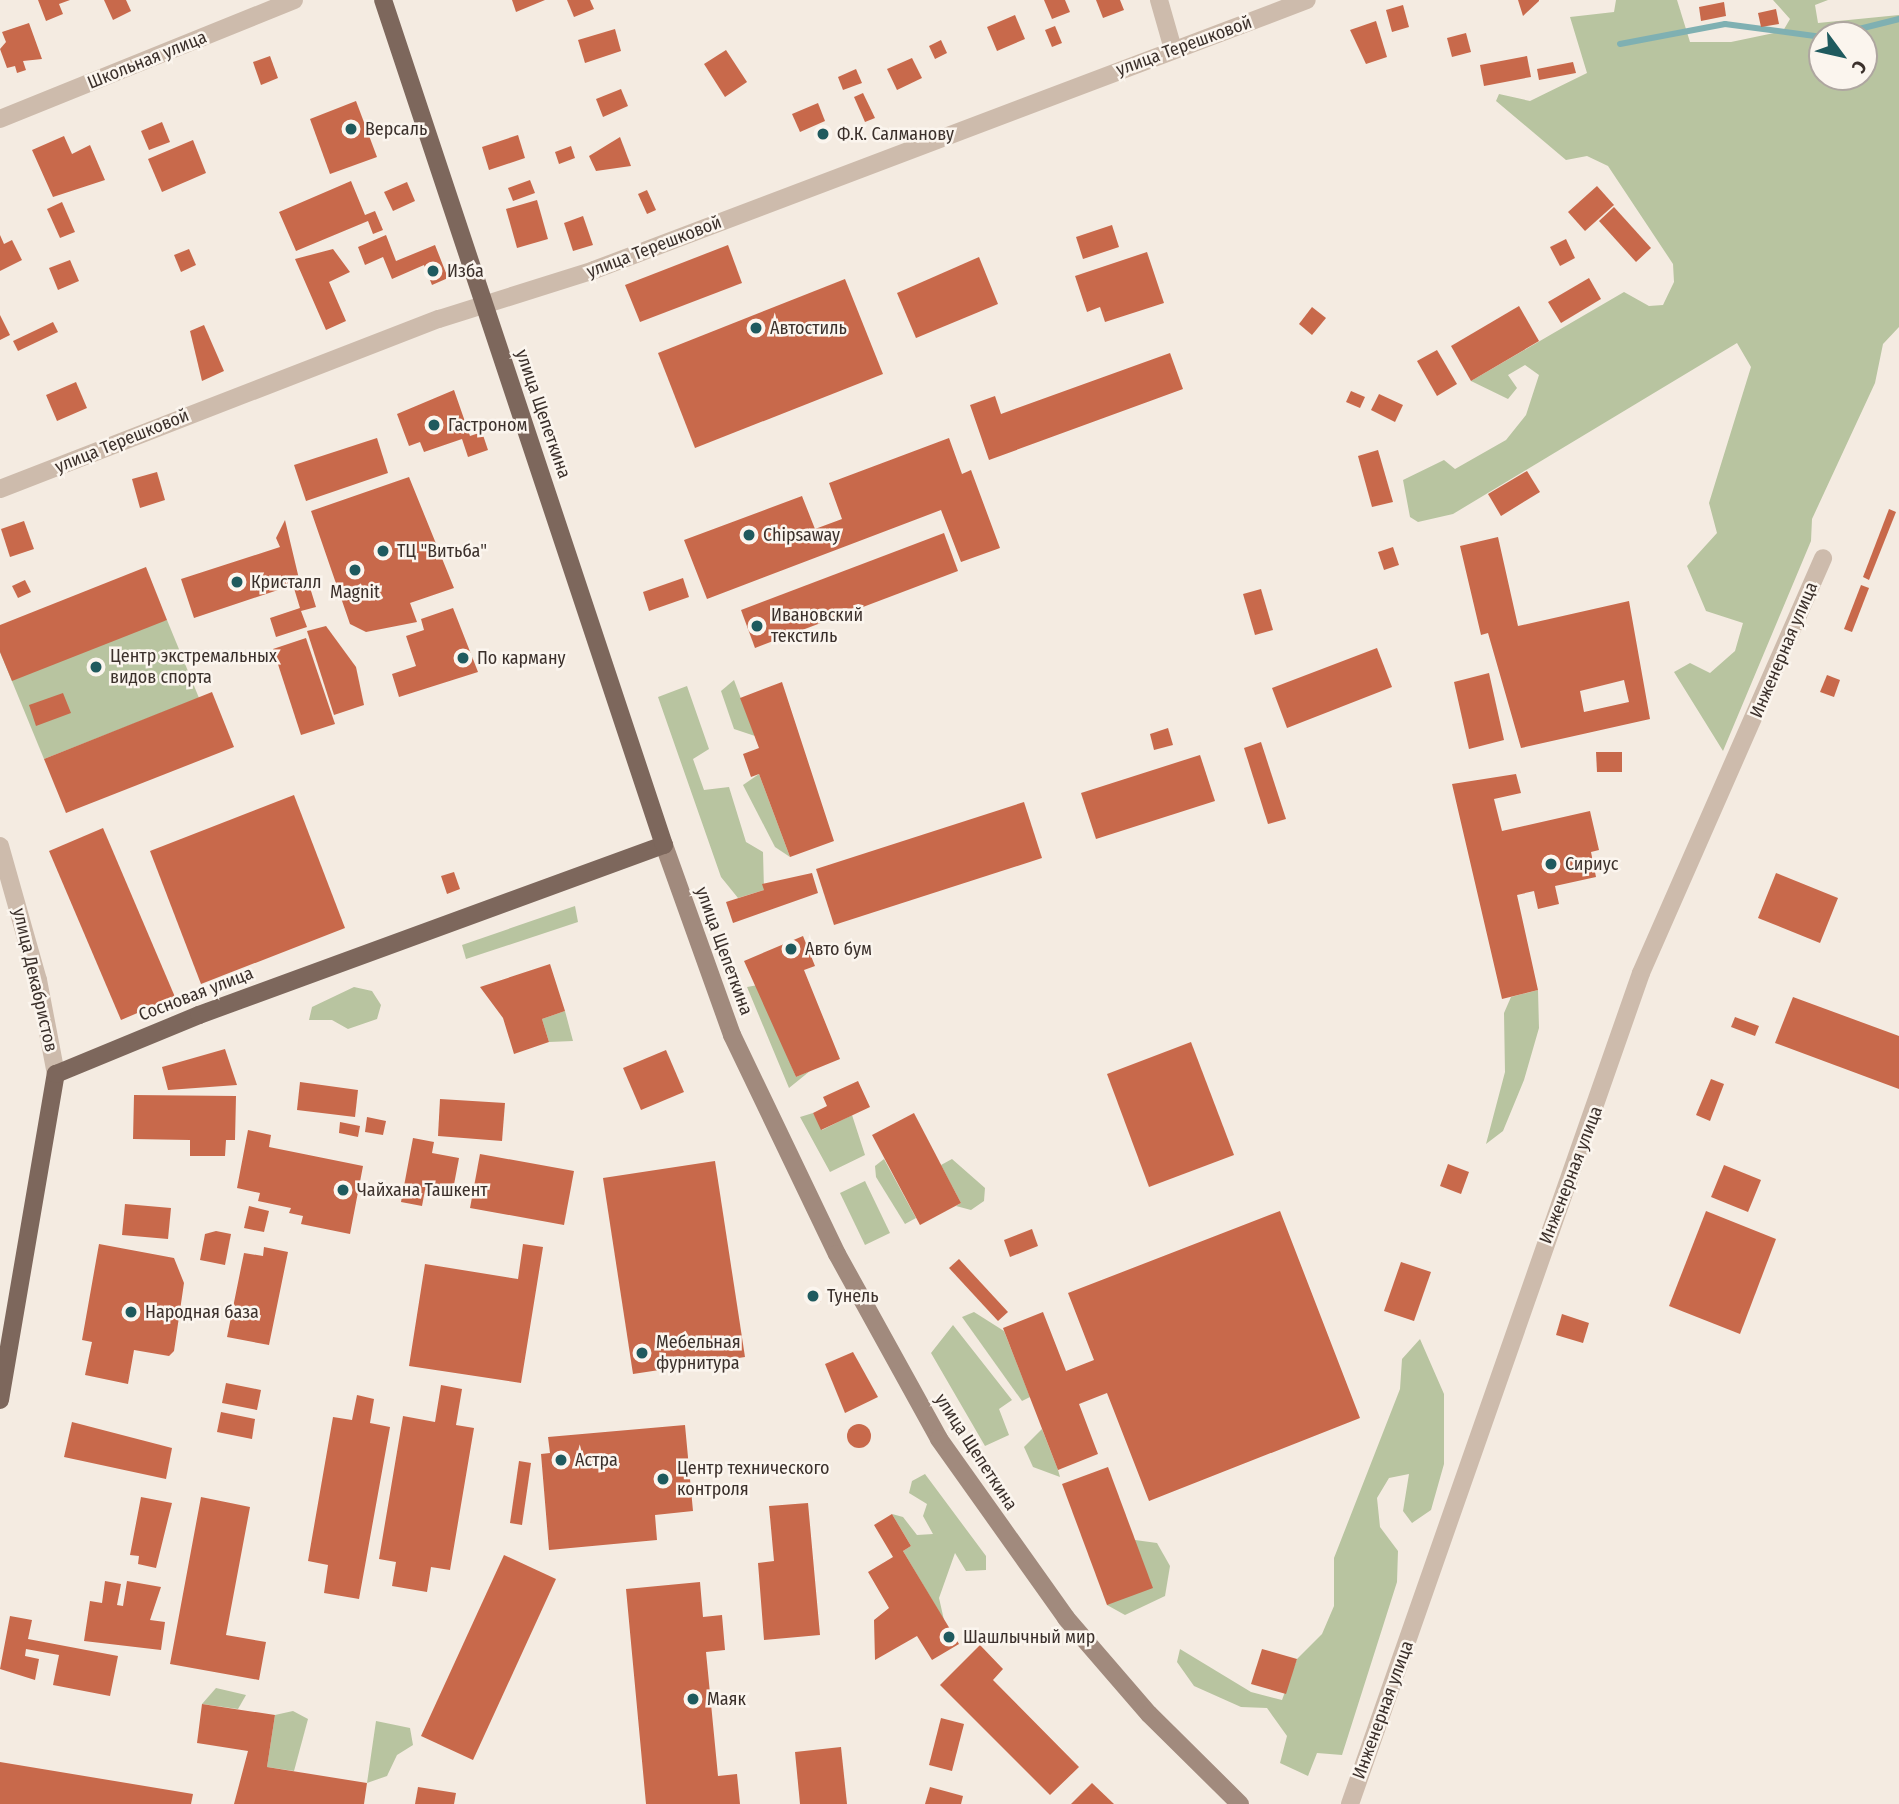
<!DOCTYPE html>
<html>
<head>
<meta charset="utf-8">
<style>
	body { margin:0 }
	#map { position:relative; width:1899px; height:1804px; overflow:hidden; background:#f4ebe1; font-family:"Fira Sans Condensed",sans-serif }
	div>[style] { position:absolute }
	.green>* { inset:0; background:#b8c4a0 }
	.stream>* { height:6px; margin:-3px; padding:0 3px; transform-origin:3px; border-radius:3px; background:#7fb0b2 }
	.building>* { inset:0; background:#c8694b }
	.round { border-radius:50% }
	.street>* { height:18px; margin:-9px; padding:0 9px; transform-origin:9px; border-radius:9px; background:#cdbbac }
	.secondary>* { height:18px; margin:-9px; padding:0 9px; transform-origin:9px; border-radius:9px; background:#a18a7d }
	.primary>* { height:18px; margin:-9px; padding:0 9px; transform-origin:9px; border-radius:9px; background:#7d675c }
	.dots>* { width:19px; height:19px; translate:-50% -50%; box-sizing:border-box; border:4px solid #fbf5ee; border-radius:50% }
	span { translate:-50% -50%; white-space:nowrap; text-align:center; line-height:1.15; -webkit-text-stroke:5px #fbf5ee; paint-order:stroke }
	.street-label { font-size:18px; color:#3b302b }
	.poi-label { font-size:18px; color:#3b302b }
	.left { translate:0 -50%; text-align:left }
	.north { position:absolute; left:1808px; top:21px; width:70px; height:70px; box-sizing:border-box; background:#fbf5ee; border:2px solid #aea6a0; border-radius:50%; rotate:123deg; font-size:19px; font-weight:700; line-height:28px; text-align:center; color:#3b302b }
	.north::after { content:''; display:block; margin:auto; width:24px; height:32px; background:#1f5a5e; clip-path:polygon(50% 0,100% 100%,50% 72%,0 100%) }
</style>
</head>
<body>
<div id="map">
	<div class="green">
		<i style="clip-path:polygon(evenodd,1616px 0,1677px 0,1690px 42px,1731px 42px,1783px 31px,1790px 19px,1773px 0,1828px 0,1815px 5px,1818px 23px,1899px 15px,1899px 327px,1883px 344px,1875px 383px,1812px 519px,1811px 541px,1723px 751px,1674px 672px,1690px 663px,1710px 673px,1735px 651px,1743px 623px,1706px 611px,1687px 566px,1717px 533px,1709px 503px,1751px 367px,1737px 343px,1453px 514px,1418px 522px,1410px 517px,1403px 480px,1444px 460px,1455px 469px,1506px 440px,1526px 415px,1539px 375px,1525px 365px,1508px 375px,1517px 388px,1508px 399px,1471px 381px,1624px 292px,1649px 306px,1663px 305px,1674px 282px,1673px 264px,1608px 166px,1587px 156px,1566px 160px,1496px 101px,1499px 94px,1530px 101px,1587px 73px,1570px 17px,1614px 12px,1616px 0,1822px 35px,1864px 35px,1864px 77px,1822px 77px,1822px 35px)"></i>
		<i style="clip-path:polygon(167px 620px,199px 698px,44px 759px,0 652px)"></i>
		<i style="clip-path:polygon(734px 680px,755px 736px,734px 729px,721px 691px)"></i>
		<i style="clip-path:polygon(687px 686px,709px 749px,693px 759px,704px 790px,729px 787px,746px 842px,763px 852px,764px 890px,738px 898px,721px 877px,658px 697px)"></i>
		<i style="clip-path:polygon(759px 774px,790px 857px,775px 847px,743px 785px)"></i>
		<i style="clip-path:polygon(575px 906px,578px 922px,466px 959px,462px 945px)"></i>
		<i style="clip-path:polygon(758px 985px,796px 1077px,810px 1071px,789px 1088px,747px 987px)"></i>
		<i style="clip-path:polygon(354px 987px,372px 991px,381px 1005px,377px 1019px,348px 1029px,332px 1020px,309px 1020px,312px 1007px)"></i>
		<i style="clip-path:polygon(1538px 990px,1539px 1028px,1524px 1080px,1503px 1131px,1486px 1144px,1505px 1072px,1504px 1013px,1511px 997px)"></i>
		<i style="clip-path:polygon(565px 1011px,573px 1041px,549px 1042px,542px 1019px)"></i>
		<i style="clip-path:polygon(813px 1113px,822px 1130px,852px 1115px,865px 1155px,830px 1172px,800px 1117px)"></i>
		<i style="clip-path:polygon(884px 1159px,916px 1218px,905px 1224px,876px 1177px,875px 1166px)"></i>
		<i style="clip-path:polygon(952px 1159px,985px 1188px,984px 1201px,971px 1210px,956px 1206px,961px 1203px,941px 1165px)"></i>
		<i style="clip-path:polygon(865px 1181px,890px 1233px,865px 1245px,840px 1193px)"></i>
		<i style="clip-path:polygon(974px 1312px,1004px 1331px,1030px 1397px,1022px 1401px,962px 1317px)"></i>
		<i style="clip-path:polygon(953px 1325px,1012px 1400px,999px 1409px,1009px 1435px,985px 1446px,931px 1353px)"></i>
		<i style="clip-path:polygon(1420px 1339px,1444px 1394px,1444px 1464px,1431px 1510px,1412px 1523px,1403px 1511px,1409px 1474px,1389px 1478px,1377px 1498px,1380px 1527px,1398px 1551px,1397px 1582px,1342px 1755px,1317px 1753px,1308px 1776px,1280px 1763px,1287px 1736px,1267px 1708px,1241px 1707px,1194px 1686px,1177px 1662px,1180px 1649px,1251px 1692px,1282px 1700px,1297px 1659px,1322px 1634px,1334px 1606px,1334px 1558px,1400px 1389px,1402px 1359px)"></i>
		<i style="clip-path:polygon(1042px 1429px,1058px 1470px,1060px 1477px,1033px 1467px,1024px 1447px)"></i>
		<i style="clip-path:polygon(925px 1474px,986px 1556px,986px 1570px,966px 1571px,955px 1553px,939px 1598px,944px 1620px,903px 1551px,911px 1546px,892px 1514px,903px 1517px,917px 1535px,933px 1534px,923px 1516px,927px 1504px,909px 1493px,912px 1481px)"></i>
		<i style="clip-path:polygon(1135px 1540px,1157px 1543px,1170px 1566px,1165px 1596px,1125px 1615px,1107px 1605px)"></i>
		<i style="clip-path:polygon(216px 1688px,246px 1695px,238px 1709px,202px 1704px)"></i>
		<i style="clip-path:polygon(293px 1711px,308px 1719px,294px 1771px,267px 1767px,275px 1715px)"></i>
		<i style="clip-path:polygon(376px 1721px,410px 1728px,413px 1745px,397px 1755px,387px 1776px,367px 1783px)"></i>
	</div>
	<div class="stream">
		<i style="left:1835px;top:35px;width:66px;rotate:-14deg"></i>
		<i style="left:1620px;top:44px;width:107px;rotate:-10.8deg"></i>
		<i style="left:1725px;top:24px;width:98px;rotate:7.6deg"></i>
	</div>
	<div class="building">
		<i style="clip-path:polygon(38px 0,70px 0,59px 4px,63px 14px,46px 21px)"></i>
		<i style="clip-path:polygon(104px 0,126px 0,131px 11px,113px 20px)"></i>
		<i style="clip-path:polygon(512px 0,545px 0,516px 12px)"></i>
		<i style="clip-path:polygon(567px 0,590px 0,594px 9px,574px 17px)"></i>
		<i style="clip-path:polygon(1044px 0,1065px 0,1070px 12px,1052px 19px)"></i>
		<i style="clip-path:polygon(1096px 0,1120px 0,1124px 10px,1103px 18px)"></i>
		<i style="clip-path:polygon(1518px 0,1539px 0,1539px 1px,1523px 16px)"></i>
		<i style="clip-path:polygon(1724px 2px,1726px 16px,1701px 21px,1699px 7px)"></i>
		<i style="clip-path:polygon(1403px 5px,1409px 27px,1392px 32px,1386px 10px)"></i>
		<i style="clip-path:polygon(1776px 9px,1779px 24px,1761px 27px,1758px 13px)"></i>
		<i style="clip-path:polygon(1015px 15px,1025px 39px,997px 51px,987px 27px)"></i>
		<i style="clip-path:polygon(1376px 21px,1387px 57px,1366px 64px,1350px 30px)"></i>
		<i style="clip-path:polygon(29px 23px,42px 59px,23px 61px,26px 70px,17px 73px,15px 66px,7px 68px,0 49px,6px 42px,2px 32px)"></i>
		<i style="clip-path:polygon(1055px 26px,1062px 43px,1052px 47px,1045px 30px)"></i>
		<i style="clip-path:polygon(615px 29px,621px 51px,585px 63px,578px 40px)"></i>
		<i style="clip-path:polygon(1466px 33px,1471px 52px,1452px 57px,1447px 38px)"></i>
		<i style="clip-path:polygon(941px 40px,947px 53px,935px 59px,929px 46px)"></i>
		<i style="clip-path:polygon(726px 50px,747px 82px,725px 97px,704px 64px)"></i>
		<i style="clip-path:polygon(270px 56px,278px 78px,261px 85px,253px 62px)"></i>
		<i style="clip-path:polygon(1527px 56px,1531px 77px,1484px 86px,1480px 65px)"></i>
		<i style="clip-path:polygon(912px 58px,922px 78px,897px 90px,887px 69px)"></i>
		<i style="clip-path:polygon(1573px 62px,1576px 73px,1539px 80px,1537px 69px)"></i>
		<i style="clip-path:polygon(856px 69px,862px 83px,843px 90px,838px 77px)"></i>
		<i style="clip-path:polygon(621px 89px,628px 106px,603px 117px,596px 99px)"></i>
		<i style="clip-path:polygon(863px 93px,875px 118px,865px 122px,854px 97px)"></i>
		<i style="clip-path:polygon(356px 101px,377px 157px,330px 174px,310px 119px)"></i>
		<i style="clip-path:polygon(818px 103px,825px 121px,800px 132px,792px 114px)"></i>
		<i style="clip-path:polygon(162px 122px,170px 142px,149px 150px,141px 131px)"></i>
		<i style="clip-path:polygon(518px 135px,525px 158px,489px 170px,482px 147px)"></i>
		<i style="clip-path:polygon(64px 136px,72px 154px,90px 145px,105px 180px,53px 197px,32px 150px)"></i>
		<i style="clip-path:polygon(620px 137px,631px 166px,596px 171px,589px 156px)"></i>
		<i style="clip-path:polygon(193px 140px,206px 173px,162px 192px,148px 159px)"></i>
		<i style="clip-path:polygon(571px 146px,575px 158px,559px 164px,555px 152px)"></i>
		<i style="clip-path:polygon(530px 180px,535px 193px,513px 201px,508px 188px)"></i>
		<i style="clip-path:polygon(351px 181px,365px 215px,375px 211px,383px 230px,373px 234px,368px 221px,296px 251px,279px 212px)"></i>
		<i style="clip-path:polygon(407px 182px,415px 201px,393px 211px,384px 192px)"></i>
		<i style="clip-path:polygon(1597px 186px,1614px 205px,1585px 231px,1568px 212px)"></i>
		<i style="clip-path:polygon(647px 190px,656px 210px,647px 214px,638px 194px)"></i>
		<i style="clip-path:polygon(537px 200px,548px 239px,517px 248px,506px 209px)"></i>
		<i style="clip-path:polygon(62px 202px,75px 232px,60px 238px,47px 209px)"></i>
		<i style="clip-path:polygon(1614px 207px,1651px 248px,1636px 262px,1599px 221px)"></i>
		<i style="clip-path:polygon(583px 216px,593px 245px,573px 251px,564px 223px)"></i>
		<i style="clip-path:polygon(1112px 225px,1119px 247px,1083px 259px,1076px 237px)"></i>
		<i style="clip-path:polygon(0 235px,4px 244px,12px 240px,22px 260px,0 271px)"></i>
		<i style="clip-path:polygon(386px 235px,396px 261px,435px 245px,448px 278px,432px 285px,424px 265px,392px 279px,383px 257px,365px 265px,358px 247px)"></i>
		<i style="clip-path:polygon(1566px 239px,1575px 258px,1560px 266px,1550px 247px)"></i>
		<i style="clip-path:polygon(728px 245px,742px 283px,640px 322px,625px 285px)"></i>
		<i style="clip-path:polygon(189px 249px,196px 265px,181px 272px,174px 255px)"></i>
		<i style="clip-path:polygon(333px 249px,350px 272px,329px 282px,346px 321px,326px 330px,295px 259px)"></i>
		<i style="clip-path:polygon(1147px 252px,1164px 303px,1105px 322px,1100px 307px,1087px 312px,1075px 276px)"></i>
		<i style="clip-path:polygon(979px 257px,998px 304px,916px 338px,897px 293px)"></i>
		<i style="clip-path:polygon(70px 260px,79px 281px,58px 290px,49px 268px)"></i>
		<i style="clip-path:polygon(1589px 278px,1601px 299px,1561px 323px,1548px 302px)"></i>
		<i style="clip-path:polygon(845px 279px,883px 374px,695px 448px,658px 353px)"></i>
		<i style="clip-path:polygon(1519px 306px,1539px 341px,1471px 381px,1451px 346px)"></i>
		<i style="clip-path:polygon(1312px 307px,1326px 318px,1312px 335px,1299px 324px)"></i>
		<i style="clip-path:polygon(0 315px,10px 335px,0 340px)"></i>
		<i style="clip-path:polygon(53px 322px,58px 332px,18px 351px,13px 341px)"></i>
		<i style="clip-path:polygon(204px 325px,224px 371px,202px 381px,190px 331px)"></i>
		<i style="clip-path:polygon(1437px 350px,1457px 384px,1437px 396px,1417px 361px)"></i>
		<i style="clip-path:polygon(1170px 353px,1183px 389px,989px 460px,970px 405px,995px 396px,1001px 414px)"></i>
		<i style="clip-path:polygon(76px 382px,87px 408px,57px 421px,46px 395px)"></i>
		<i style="clip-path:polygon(454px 390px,470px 436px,482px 432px,488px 450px,468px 457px,462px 439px,424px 452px,420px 442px,409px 446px,397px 414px)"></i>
		<i style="clip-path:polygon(1351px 391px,1365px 397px,1360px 408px,1346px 402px)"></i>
		<i style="clip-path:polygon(1379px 394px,1403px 405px,1395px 422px,1371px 410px)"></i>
		<i style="clip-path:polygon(377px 438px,388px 473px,306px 501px,294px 465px)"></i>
		<i style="clip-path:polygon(949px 438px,962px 474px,971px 470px,1000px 548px,961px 562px,941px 510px,707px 599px,684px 540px,802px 496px,815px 529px,842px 519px,829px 483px)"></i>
		<i style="clip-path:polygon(1378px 450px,1393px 502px,1372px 507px,1358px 456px)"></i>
		<i style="clip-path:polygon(1527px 471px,1540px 492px,1501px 516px,1488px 494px)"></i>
		<i style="clip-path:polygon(157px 472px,165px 500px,140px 508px,132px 479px)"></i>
		<i style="clip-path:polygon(409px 477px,454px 588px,410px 603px,417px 622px,366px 632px,350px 624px,311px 511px)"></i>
		<i style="clip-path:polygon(1889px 509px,1896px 512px,1869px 580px,1863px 577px)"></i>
		<i style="clip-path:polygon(285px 520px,300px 583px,308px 581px,316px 607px,301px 611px,307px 627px,276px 637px,270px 618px,300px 608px,293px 585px,194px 618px,181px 579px,280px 547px,276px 538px)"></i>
		<i style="clip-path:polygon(24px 521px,34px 549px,10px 557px,1px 529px)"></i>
		<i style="clip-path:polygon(944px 533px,958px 571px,755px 648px,741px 610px)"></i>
		<i style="clip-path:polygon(evenodd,1498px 537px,1518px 626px,1629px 601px,1650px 719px,1521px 748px,1488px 633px,1481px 635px,1460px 546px,1498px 537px,1624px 680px,1629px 702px,1584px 712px,1580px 691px,1624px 680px)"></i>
		<i style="clip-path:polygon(1393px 547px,1399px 565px,1384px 570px,1378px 552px)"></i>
		<i style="clip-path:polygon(146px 567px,167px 620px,12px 681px,0 652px,0 625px)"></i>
		<i style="clip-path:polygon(683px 578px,689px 597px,649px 611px,643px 592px)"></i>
		<i style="clip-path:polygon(25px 580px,31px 592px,18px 598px,12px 586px)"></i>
		<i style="clip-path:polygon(1861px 585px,1869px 588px,1852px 632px,1844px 629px)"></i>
		<i style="clip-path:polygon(1261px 589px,1273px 630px,1255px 635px,1243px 594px)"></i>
		<i style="clip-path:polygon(453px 608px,478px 672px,399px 697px,392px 674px,416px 666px,406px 636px,424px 630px,421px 619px)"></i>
		<i style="clip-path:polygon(326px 626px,356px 667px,364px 705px,334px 715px,307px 631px)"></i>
		<i style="clip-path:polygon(306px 638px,335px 724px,301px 735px,273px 649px)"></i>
		<i style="clip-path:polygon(1377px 648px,1392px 687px,1287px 728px,1272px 688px)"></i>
		<i style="clip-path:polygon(1489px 673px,1504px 740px,1469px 749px,1454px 682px)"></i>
		<i style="clip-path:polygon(1827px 675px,1840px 680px,1834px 697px,1820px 692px)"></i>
		<i style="clip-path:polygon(782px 682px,834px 841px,790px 857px,759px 774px,751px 777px,743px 754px,759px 748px,740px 698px)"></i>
		<i style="clip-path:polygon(212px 692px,234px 747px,66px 813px,44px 759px)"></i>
		<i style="clip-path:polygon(63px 693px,71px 713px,36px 726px,29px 705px)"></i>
		<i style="clip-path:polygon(1168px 728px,1173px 745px,1154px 750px,1150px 734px)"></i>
		<i style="clip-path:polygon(1261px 742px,1286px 819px,1268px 824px,1244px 748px)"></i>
		<i style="clip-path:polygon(1596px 752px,1622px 752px,1622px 772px,1597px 772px)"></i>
		<i style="clip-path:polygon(1200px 755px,1215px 801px,1096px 839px,1081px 793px)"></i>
		<i style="clip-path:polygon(1516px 774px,1521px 793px,1494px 799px,1502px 831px,1590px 811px,1599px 850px,1591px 852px,1596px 877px,1555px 886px,1559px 904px,1538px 909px,1534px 891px,1517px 895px,1538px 990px,1502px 999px,1452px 784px)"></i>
		<i style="clip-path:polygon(294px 795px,345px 928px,201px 984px,150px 851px)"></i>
		<i style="clip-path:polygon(1024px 802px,1042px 858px,834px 925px,816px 869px)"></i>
		<i style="clip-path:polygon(103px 828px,175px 997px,121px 1020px,49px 851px)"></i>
		<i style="clip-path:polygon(454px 872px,460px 889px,447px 894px,441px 876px)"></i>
		<i style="clip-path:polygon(812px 873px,818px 893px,733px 923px,726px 902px,764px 890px,762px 884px)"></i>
		<i style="clip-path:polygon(1776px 873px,1838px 898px,1820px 943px,1758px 918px)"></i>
		<i style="clip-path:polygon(803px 936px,815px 966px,804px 970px,840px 1059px,796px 1077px,744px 961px)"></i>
		<i style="clip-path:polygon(550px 964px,565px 1011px,542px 1019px,549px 1042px,514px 1054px,503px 1018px,480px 987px)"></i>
		<i style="clip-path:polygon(1793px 997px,1899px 1036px,1899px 1089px,1775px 1043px)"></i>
		<i style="clip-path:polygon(1735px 1017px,1759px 1026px,1755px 1036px,1731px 1027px)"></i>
		<i style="clip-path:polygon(1191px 1042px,1234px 1155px,1149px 1187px,1107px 1074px)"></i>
		<i style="clip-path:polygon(225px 1049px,237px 1085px,168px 1090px,162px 1067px)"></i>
		<i style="clip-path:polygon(666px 1050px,684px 1092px,641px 1110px,623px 1068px)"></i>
		<i style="clip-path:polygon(1711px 1079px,1724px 1084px,1710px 1121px,1696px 1115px)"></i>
		<i style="clip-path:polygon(858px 1081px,870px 1107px,821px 1130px,813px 1113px,827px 1106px,823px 1097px)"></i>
		<i style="clip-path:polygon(300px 1082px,358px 1090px,355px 1117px,297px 1110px)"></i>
		<i style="clip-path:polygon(134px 1095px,236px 1096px,235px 1140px,226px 1140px,225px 1156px,190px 1156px,190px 1140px,133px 1139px)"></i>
		<i style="clip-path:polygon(440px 1099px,505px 1103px,502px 1141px,438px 1136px)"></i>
		<i style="clip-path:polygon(914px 1113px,961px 1203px,920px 1225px,872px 1135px)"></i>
		<i style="clip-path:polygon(367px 1117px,386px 1121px,383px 1135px,365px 1132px)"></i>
		<i style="clip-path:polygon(340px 1122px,360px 1126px,358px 1137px,339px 1133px)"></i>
		<i style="clip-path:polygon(248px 1130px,271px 1135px,269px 1147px,363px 1166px,350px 1234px,301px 1224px,303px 1216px,289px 1213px,291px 1208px,258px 1201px,260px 1193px,237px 1188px)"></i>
		<i style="clip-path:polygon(413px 1138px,434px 1142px,432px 1153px,459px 1158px,452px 1195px,425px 1190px,422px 1206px,401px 1202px)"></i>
		<i style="clip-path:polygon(480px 1154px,574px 1171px,564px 1225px,470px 1208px)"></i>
		<i style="clip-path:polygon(715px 1161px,745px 1357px,633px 1374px,603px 1178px)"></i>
		<i style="clip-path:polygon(1448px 1164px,1469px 1172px,1461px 1194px,1440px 1186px)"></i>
		<i style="clip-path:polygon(1724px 1165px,1761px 1180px,1748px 1212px,1711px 1197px)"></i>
		<i style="clip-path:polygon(125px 1204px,171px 1208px,168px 1239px,122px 1235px)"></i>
		<i style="clip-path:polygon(249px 1206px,269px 1211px,264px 1232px,244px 1228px)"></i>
		<i style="clip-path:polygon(1280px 1211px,1360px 1418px,1149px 1501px,1107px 1393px,1079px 1404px,1098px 1454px,1058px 1470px,1003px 1328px,1043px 1312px,1066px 1371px,1094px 1360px,1068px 1293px)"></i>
		<i style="clip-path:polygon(1706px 1211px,1776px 1239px,1740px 1334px,1669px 1306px)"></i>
		<i style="clip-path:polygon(1032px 1229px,1038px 1246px,1010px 1257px,1004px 1240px)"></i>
		<i style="clip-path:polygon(216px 1231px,231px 1234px,225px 1265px,200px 1260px,205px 1234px)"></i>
		<i style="clip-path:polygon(99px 1244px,174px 1258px,184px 1283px,174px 1351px,169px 1356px,134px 1350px,128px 1384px,85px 1375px,92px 1342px,82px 1340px)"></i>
		<i style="clip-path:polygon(523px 1244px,543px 1247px,521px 1383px,409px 1366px,425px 1264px,518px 1279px)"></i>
		<i style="clip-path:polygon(264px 1247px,288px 1252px,269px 1345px,227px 1337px,244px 1253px,263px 1256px)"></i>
		<i style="clip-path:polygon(959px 1259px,1008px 1312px,998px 1321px,949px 1268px)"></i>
		<i style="clip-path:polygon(1401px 1262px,1431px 1272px,1414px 1321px,1384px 1311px)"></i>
		<i style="clip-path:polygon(813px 1287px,821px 1301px,813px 1305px,806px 1291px)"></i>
		<i style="clip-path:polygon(1562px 1314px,1589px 1323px,1583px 1343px,1556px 1335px)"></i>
		<i style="clip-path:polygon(853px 1352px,878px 1397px,845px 1413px,825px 1364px)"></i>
		<i style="clip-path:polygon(226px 1383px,261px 1390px,257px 1410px,222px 1403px)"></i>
		<i style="clip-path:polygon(441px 1385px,462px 1389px,456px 1425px,474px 1428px,450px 1570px,431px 1567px,427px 1592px,392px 1586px,396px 1562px,379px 1559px,403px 1416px,435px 1422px)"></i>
		<i style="clip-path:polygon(357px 1395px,374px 1399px,370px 1423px,390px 1427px,359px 1599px,324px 1593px,328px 1565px,308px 1561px,333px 1417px,352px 1420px)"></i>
		<i style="clip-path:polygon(221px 1412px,255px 1419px,252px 1439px,217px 1432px)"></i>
		<i style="clip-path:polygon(72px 1422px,172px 1448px,166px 1479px,64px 1457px)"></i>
		<i class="round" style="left:847px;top:1424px;width:24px;height:24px"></i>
		<i style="clip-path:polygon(685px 1425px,693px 1511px,655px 1515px,657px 1540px,549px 1550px,541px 1454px,550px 1453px,548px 1437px)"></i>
		<i style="clip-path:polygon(519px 1461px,531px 1463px,522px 1525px,510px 1523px)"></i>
		<i style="clip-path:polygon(1108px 1467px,1153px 1588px,1107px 1605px,1062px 1484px)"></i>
		<i style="clip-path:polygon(141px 1497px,172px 1503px,156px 1568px,138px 1564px,139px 1556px,130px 1555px)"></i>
		<i style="clip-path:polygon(201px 1497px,250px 1507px,226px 1635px,266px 1642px,259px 1680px,170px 1664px)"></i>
		<i style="clip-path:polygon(808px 1503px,820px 1635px,764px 1640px,758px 1563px,774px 1561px,769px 1506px)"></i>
		<i style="clip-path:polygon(892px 1514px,911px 1546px,903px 1551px,959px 1644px,932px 1660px,917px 1636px,875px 1660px,874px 1620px,889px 1608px,868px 1572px,893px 1557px,874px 1525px)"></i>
		<i style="clip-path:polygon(504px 1555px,556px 1579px,473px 1760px,421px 1736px)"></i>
		<i style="clip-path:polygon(105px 1581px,121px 1584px,117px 1605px,123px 1606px,127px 1581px,161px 1587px,150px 1620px,165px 1622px,161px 1650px,84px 1641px,90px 1601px,102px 1603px)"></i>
		<i style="clip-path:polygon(700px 1582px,703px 1617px,722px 1615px,725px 1650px,706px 1652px,718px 1776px,737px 1774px,740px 1804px,646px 1804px,626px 1589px)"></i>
		<i style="clip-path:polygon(10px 1616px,32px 1620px,28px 1639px,118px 1656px,110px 1696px,53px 1685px,59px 1655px,26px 1649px,25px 1656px,39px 1659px,35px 1680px,0 1669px)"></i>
		<i style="clip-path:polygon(980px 1645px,1003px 1669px,993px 1680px,1079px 1767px,1050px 1795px,940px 1685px)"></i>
		<i style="clip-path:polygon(1262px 1649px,1297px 1659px,1286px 1694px,1251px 1684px)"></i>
		<i style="clip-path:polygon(202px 1704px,275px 1715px,267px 1767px,367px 1783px,364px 1804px,234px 1804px,248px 1751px,197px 1743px)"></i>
		<i style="clip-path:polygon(941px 1718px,964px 1724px,952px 1771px,929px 1765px)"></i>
		<i style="clip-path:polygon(841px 1747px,847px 1804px,800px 1804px,795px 1752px)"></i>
		<i style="clip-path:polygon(0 1762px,193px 1794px,191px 1804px,0 1804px)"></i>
		<i style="clip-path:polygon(1092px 1783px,1114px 1804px,1071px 1804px)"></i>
		<i style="clip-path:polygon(418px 1787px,456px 1793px,454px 1804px,415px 1804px)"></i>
		<i style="clip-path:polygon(930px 1787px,963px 1796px,961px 1804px,925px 1804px)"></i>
	</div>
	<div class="street">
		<i style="left:1159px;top:0;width:51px;rotate:74.1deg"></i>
		<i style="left:0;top:119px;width:317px;rotate:-22deg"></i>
		<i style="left:0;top:489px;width:471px;rotate:-21.2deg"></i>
		<i style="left:439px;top:319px;width:163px;rotate:-17.5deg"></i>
		<i style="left:594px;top:270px;width:762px;rotate:-20.74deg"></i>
		<i style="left:0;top:846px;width:139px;rotate:74.2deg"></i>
		<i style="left:38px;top:980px;width:96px;rotate:79.2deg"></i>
		<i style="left:1350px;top:1804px;width:880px;rotate:-70.7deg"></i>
		<i style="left:1641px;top:973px;width:453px;rotate:-66.3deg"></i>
	</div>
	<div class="secondary">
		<i style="left:664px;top:845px;width:202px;rotate:70.3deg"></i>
		<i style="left:732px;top:1035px;width:243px;rotate:64.4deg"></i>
		<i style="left:837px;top:1254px;width:211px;rotate:61.1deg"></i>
		<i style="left:939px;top:1439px;width:219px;rotate:54.6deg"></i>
		<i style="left:1066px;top:1618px;width:127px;rotate:49.2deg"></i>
		<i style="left:1149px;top:1714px;width:128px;rotate:44.7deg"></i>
	</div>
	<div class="primary">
		<i style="left:0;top:1400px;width:331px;rotate:-80.3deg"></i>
		<i style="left:56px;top:1074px;width:155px;rotate:-22.4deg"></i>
		<i style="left:199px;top:1015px;width:495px;rotate:-20.1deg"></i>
		<i style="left:664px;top:845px;width:890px;rotate:-108.39deg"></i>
	</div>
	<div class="dots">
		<i style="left:351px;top:129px;background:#1f5a5e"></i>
		<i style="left:823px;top:134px;background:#1f5a5e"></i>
		<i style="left:433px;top:271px;background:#1f5a5e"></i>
		<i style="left:756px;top:328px;background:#1f5a5e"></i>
		<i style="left:434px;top:425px;background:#1f5a5e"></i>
		<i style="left:749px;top:535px;background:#1f5a5e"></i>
		<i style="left:383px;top:551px;background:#1f5a5e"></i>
		<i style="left:355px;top:570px;background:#1f5a5e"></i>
		<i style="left:237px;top:582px;background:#1f5a5e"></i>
		<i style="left:757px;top:626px;background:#1f5a5e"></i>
		<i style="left:463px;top:658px;background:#1f5a5e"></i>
		<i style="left:96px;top:667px;background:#1f5a5e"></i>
		<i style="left:1551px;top:864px;background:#1f5a5e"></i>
		<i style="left:791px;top:949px;background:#1f5a5e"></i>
		<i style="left:343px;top:1190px;background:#1f5a5e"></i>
		<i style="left:813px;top:1296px;background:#1f5a5e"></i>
		<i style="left:131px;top:1312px;background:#1f5a5e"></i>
		<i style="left:642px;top:1353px;background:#1f5a5e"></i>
		<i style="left:561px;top:1460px;background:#1f5a5e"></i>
		<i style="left:663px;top:1479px;background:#1f5a5e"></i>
		<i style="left:949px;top:1637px;background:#1f5a5e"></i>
		<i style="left:693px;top:1699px;background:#1f5a5e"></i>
	</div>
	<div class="street-label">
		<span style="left:1184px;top:46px;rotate:-20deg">улица Терешковой</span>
		<span style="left:147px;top:60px;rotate:-22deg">Школьная улица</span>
		<span style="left:654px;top:247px;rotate:-21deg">улица Терешковой</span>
		<span style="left:543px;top:414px;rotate:71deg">улица Щепеткина</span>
		<span style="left:122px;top:441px;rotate:-22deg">улица Терешковой</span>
		<span style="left:1784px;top:650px;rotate:-67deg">Инженерная улица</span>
		<span style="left:724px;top:951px;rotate:70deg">улица Щепеткина</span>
		<span style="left:35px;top:980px;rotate:77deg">улица Декабристов</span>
		<span style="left:196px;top:994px;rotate:-21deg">Сосновая улица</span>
		<span style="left:1571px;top:1175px;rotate:-69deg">Инженерная улица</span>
		<span style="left:976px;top:1452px;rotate:57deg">улица Щепеткина</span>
		<span style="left:1383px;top:1710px;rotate:-70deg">Инженерная улица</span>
	</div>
	<div class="poi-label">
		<span class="left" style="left:365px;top:129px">Версаль</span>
		<span class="left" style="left:837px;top:134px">Ф.К. Салманову</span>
		<span class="left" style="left:447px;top:271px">Изба</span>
		<span class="left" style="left:770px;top:328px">Автостиль</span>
		<span class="left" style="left:448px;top:425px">Гастроном</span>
		<span class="left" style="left:763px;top:535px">Chipsaway</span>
		<span class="left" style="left:397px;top:551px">ТЦ "Витьба"</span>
		<span class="left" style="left:251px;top:582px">Кристалл</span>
		<span style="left:355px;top:592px">Magnit</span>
		<span class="left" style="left:771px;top:626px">Ивановский<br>текстиль</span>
		<span class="left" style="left:110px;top:667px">Центр экстремальных<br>видов спорта</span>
		<span class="left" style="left:477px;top:658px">По карману</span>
		<span class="left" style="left:1565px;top:864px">Сириус</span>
		<span class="left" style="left:805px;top:949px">Авто бум</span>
		<span class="left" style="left:357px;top:1190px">Чайхана Ташкент</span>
		<span class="left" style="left:827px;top:1296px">Тунель</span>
		<span class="left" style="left:145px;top:1312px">Народная база</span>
		<span class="left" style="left:656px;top:1353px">Мебельная<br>фурнитура</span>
		<span class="left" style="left:575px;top:1460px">Астра</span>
		<span class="left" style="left:677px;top:1479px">Центр технического<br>контроля</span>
		<span class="left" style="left:963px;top:1637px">Шашлычный мир</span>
		<span class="left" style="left:707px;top:1699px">Маяк</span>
	</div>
	<div class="north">С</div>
</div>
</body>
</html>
